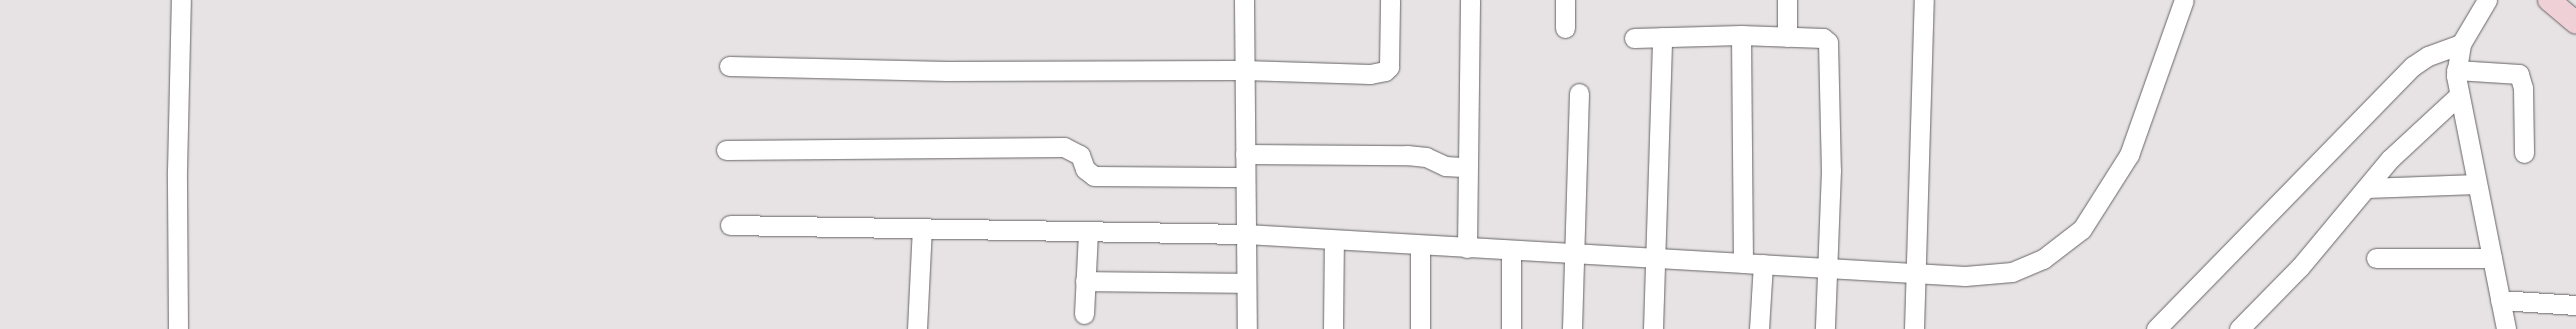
<!DOCTYPE html>
<html>
<head>
<meta charset="utf-8">
<style>
	body { margin:0 }
	#map { position:relative; width:2576px; height:329px; overflow:hidden; background:#e7e3e4; font-family:Cabin,sans-serif }
	div>[style] { position:absolute }
	.roads { filter:drop-shadow(0 0 1px #676465) drop-shadow(0 0 1px #676465) }
	.street>* { height:19px; margin:-9.5px; padding:0 9.5px; transform-origin:9.5px; border-radius:9.5px; background:#fff }
	.secondary>* { height:22px; margin:-11px; padding:0 11px; transform-origin:11px; border-radius:11px; background:#eed0d6 }
	span { translate:-50% -50%; white-space:nowrap; text-align:center; line-height:1.15; -webkit-text-stroke:3px #e7e3e4; paint-order:stroke }
</style>
</head>
<body>
<div id="map">
	<div class="roads">
		<div class="street">
			<i style="left:1244px;top:0;width:329px;rotate:89.5deg"></i>
			<i style="left:2487px;top:0;width:51px;rotate:120.6deg"></i>
			<i style="left:2461px;top:44px;width:32px;rotate:99deg"></i>
			<i style="left:2456px;top:76px;width:258px;rotate:78.8deg"></i>
			<i style="left:1565px;top:28px;width:28px;rotate:-90deg"></i>
			<i style="left:1741px;top:35px;width:228px;rotate:89.5deg"></i>
			<i style="left:1787px;top:37px;width:37px;rotate:-90deg"></i>
			<i style="left:1634px;top:38px;width:107px;rotate:-1.6deg"></i>
			<i style="left:1741px;top:35px;width:82px;rotate:2.1deg"></i>
			<i style="left:1823px;top:38px;width:6px;rotate:39deg"></i>
			<i style="left:1828px;top:42px;width:128px;rotate:88.7deg"></i>
			<i style="left:1831px;top:170px;width:159px;rotate:92.2deg"></i>
			<i style="left:729px;top:66px;width:218px;rotate:1.3deg"></i>
			<i style="left:947px;top:71px;width:297px;rotate:-0.2deg"></i>
			<i style="left:1244px;top:70px;width:126px;rotate:1.8deg"></i>
			<i style="left:1370px;top:74px;width:15px;rotate:-11deg"></i>
			<i style="left:1385px;top:71px;width:6px;rotate:-45deg"></i>
			<i style="left:1389px;top:67px;width:67px;rotate:-89.1deg"></i>
			<i style="left:2456px;top:70px;width:63px;rotate:3.6deg"></i>
			<i style="left:2519px;top:74px;width:15px;rotate:74deg"></i>
			<i style="left:2523px;top:88px;width:65px;rotate:89.1deg"></i>
			<i style="left:726px;top:150px;width:338px;rotate:-0.5deg"></i>
			<i style="left:1064px;top:147px;width:18px;rotate:27deg"></i>
			<i style="left:1080px;top:155px;width:15px;rotate:70deg"></i>
			<i style="left:1085px;top:169px;width:11px;rotate:38deg"></i>
			<i style="left:1094px;top:176px;width:151px;rotate:0.4deg"></i>
			<i style="left:1245px;top:154px;width:162px;rotate:0.4deg"></i>
			<i style="left:1407px;top:155px;width:19px;rotate:6deg"></i>
			<i style="left:1426px;top:157px;width:21px;rotate:25deg"></i>
			<i style="left:1445px;top:166px;width:22px;rotate:3deg"></i>
			<i style="left:2366px;top:188px;width:111px;rotate:-2.1deg"></i>
			<i style="left:730px;top:225px;width:516px;rotate:1deg"></i>
			<i style="left:1246px;top:234px;width:720px;rotate:3.34deg"></i>
			<i style="left:1965px;top:276px;width:47px;rotate:-4.9deg"></i>
			<i style="left:2012px;top:272px;width:34px;rotate:-23deg"></i>
			<i style="left:2043px;top:259px;width:49px;rotate:-37.6deg"></i>
			<i style="left:2082px;top:229px;width:88px;rotate:-57.6deg"></i>
			<i style="left:2129px;top:155px;width:164px;rotate:-70.5deg"></i>
			<i style="left:1467px;top:248px;width:248px;rotate:-89.3deg"></i>
			<i style="left:2376px;top:258px;width:116px"></i>
			<i style="left:1085px;top:281px;width:161px;rotate:0.7deg"></i>
			<i style="left:2500px;top:300px;width:76px;rotate:3.8deg"></i>
			<i style="left:1084px;top:314px;width:83px;rotate:-87.2deg"></i>
			<i style="left:178px;top:329px;width:158px;rotate:-90.4deg"></i>
			<i style="left:177px;top:171px;width:171px;rotate:-88.7deg"></i>
			<i style="left:917px;top:329px;width:101px;rotate:-87.2deg"></i>
			<i style="left:1333px;top:329px;width:89px;rotate:-89.4deg"></i>
			<i style="left:1420px;top:329px;width:84px;rotate:-90deg"></i>
			<i style="left:1511px;top:329px;width:79px;rotate:-90deg"></i>
			<i style="left:1572px;top:329px;width:236px;rotate:-88.3deg"></i>
			<i style="left:1653px;top:329px;width:292px;rotate:-88.2deg"></i>
			<i style="left:1759px;top:329px;width:65px;rotate:-86.5deg"></i>
			<i style="left:1914px;top:329px;width:329px;rotate:-88.3deg"></i>
			<i style="left:2156px;top:329px;width:368px;rotate:-45.7deg"></i>
			<i style="left:2413px;top:66px;width:18px;rotate:-34deg"></i>
			<i style="left:2428px;top:56px;width:35px;rotate:-20deg"></i>
			<i style="left:2239px;top:329px;width:87px;rotate:-45.5deg"></i>
			<i style="left:2300px;top:267px;width:141px;rotate:-50.2deg"></i>
			<i style="left:2390px;top:159px;width:94px;rotate:-42.8deg"></i>
		</div>
		<div class="secondary">
			<i style="left:2549px;top:0;width:35px;rotate:40deg"></i>
		</div>
	</div>
</div>
</body>
</html>
